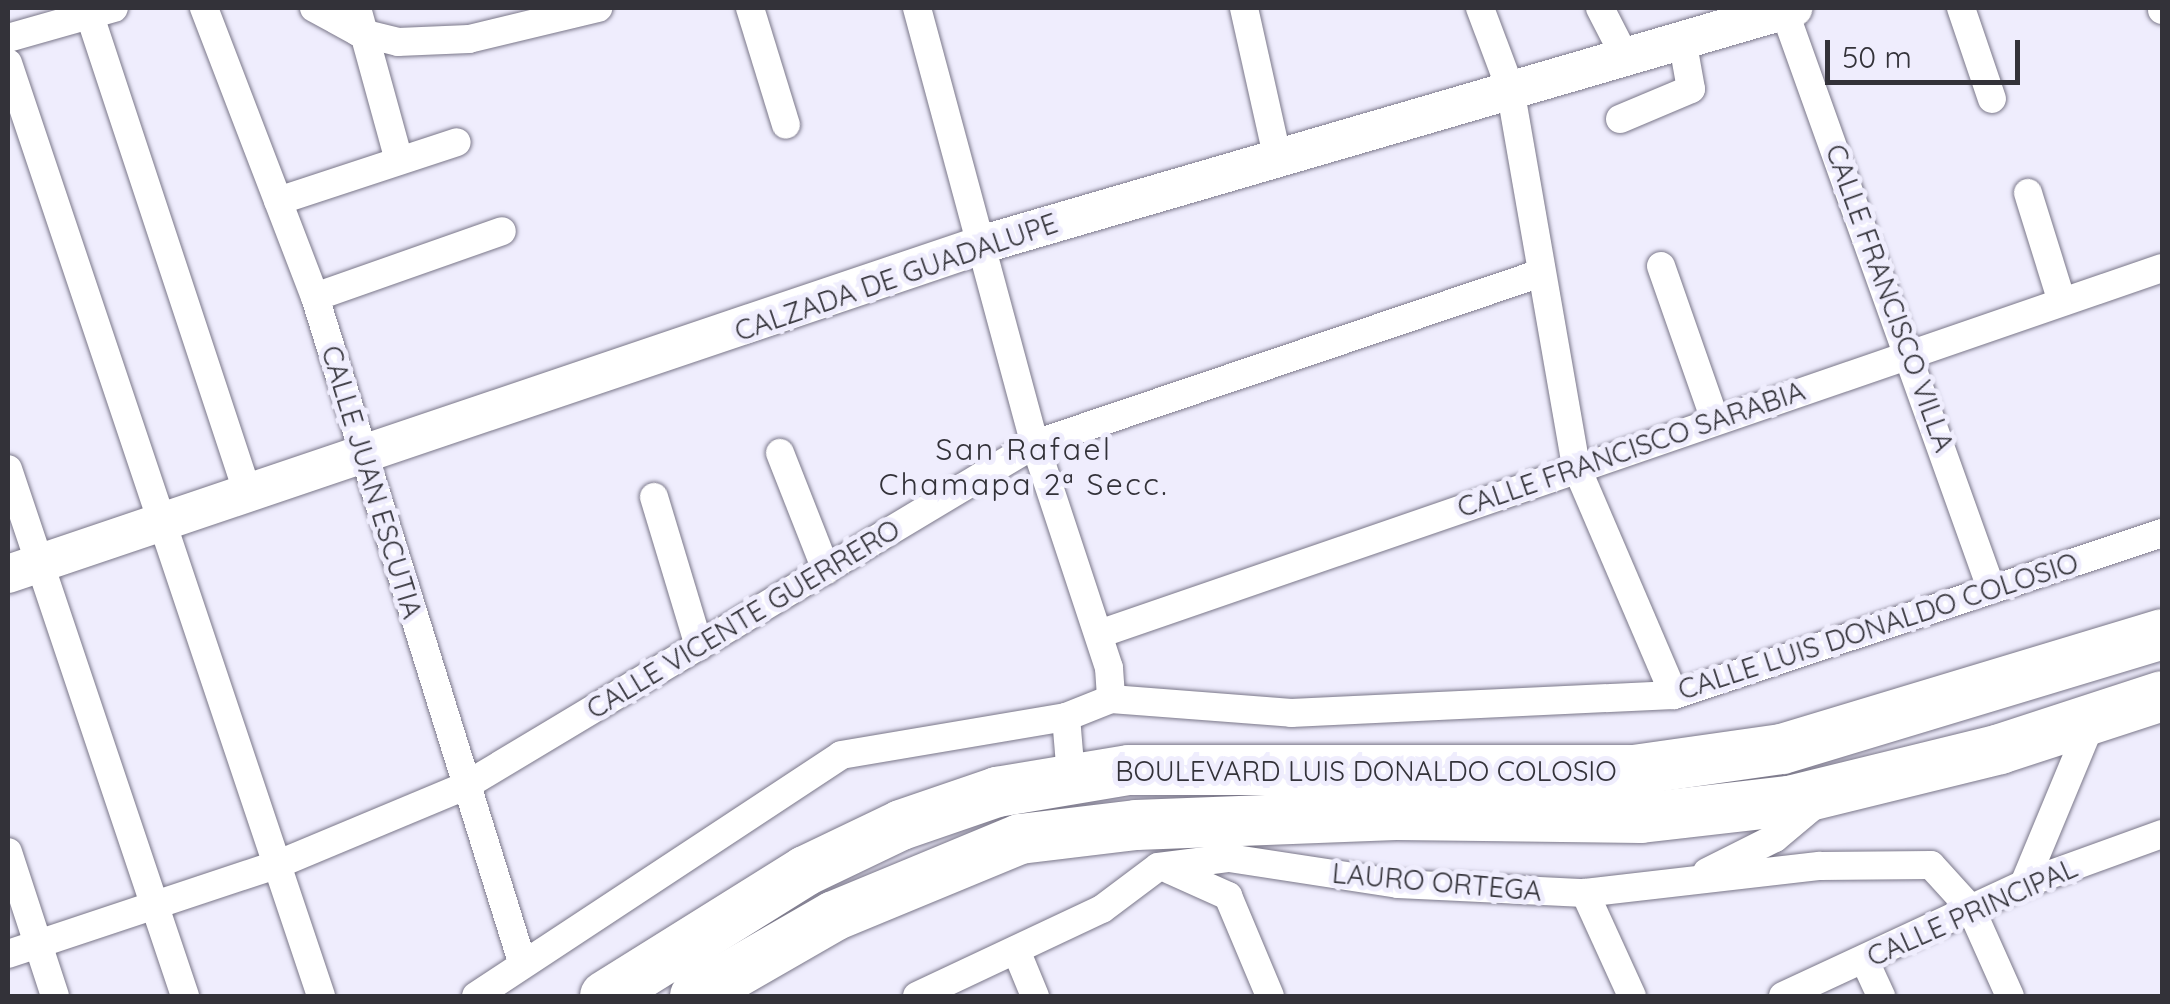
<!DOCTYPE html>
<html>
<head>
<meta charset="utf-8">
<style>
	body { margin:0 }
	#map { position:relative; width:2170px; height:1004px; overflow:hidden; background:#efedfd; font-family:Quicksand,sans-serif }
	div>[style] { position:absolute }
	.roads { filter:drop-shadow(0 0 2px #7a7789) drop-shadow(0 0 2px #7a7789) }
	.street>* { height:28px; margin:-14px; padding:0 14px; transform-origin:14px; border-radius:14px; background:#fff }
	.secondary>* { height:38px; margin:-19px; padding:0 19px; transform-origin:19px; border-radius:19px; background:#fff }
	.highway>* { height:50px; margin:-25px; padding:0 25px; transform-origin:25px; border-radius:25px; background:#fff }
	span { translate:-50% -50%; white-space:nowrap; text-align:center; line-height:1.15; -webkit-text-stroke:10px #efedfd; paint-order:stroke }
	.street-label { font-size:28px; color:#333239 }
	.neighbourhood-label { font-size:30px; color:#333239; letter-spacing:2.5px }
	.frame { position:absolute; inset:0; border:10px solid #333239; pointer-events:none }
	.scale { position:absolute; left:1825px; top:40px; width:195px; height:45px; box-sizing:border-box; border:5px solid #333239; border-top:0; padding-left:12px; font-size:30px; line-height:35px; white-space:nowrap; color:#333239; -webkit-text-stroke:8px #efedfd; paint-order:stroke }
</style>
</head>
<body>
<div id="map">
	<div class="roads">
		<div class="street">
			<i style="left:204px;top:8px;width:310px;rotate:69deg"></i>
			<i style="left:315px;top:297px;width:696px;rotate:72.71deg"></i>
			<i style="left:314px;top:8px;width:50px;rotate:28.6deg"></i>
			<i style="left:358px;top:32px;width:41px;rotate:14deg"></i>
			<i style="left:398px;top:42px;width:71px;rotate:-2.4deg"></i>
			<i style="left:469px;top:39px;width:133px;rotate:-13.5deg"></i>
			<i style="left:357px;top:8px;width:158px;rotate:74.6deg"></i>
			<i style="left:750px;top:8px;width:122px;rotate:72.9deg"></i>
			<i style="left:917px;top:8px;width:452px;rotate:74.9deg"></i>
			<i style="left:1035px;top:444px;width:236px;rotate:71.7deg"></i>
			<i style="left:1109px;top:668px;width:31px;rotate:86deg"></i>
			<i style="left:1111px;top:699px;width:48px;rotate:158.2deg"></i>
			<i style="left:1066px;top:717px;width:59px;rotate:85.2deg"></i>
			<i style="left:1244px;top:8px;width:152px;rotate:77.4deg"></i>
			<i style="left:1480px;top:8px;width:85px;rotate:69.4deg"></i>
			<i style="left:1510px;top:88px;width:384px;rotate:80.1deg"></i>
			<i style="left:1576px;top:466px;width:249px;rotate:66.8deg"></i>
			<i style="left:1600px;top:8px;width:53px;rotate:62.9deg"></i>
			<i style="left:1961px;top:8px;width:96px;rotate:71.2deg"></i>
			<i style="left:2162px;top:8px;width:2px;rotate:90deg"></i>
			<i style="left:1784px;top:10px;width:614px;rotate:70.3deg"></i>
			<i style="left:91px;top:19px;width:503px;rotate:71.71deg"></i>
			<i style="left:8px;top:38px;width:110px;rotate:-15.8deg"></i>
			<i style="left:8px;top:63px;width:984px;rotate:71.45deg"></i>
			<i style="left:1620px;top:119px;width:77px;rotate:-22.9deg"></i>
			<i style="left:1691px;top:89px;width:51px;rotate:-100.2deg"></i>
			<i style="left:2028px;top:193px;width:114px;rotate:72.7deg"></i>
			<i style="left:278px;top:201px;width:188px;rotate:-18.2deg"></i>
			<i style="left:1661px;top:266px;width:163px;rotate:70.7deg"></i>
			<i style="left:315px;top:297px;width:198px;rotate:-19.4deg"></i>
			<i style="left:780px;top:453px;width:126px;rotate:68.5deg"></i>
			<i style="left:8px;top:469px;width:556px;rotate:71.43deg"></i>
			<i style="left:654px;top:497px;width:156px;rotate:73.2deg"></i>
			<i style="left:1102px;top:633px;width:1121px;rotate:-19deg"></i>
			<i style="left:1111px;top:699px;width:181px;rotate:4.4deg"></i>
			<i style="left:1291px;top:713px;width:383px;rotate:-2.7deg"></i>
			<i style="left:1674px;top:695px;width:514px;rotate:-18.36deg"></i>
			<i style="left:8px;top:852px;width:151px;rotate:71.9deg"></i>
			<i style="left:1170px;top:870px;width:64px;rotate:24.1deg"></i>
			<i style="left:1228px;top:896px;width:108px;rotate:67.2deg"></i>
			<i style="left:1707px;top:872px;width:76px;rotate:-26.6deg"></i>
			<i style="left:1775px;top:838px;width:56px;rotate:-39.9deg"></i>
			<i style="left:2024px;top:884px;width:180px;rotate:-67.4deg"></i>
			<i style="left:1585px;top:893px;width:113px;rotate:65.5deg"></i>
			<i style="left:1016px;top:950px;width:50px;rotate:67.6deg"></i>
			<i style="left:8px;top:954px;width:288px;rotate:-18.4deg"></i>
			<i style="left:281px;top:863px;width:199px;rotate:-22.7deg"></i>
			<i style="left:465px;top:786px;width:665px;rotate:-30.96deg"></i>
			<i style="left:1035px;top:444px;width:531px;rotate:-18.67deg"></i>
			<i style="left:1864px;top:959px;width:41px;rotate:65.3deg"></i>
			<i style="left:476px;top:996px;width:437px;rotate:-33.4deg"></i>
			<i style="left:841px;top:755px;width:228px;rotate:-9.6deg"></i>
			<i style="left:917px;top:996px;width:204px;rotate:-25.2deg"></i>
			<i style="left:1102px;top:909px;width:70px;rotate:-36.9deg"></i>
			<i style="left:1158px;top:867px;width:72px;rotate:-7.2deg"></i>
			<i style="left:1229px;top:858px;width:171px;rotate:8.7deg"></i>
			<i style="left:1398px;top:884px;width:187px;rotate:2.8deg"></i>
			<i style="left:1585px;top:893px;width:237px;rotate:-6.6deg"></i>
			<i style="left:1820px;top:866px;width:111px;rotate:-0.5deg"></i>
			<i style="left:1931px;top:865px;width:59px;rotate:47.7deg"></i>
			<i style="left:1971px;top:909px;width:95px;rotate:65.9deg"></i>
			<i style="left:1783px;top:996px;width:266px;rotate:-24.9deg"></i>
			<i style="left:2024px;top:884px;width:147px;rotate:-19.9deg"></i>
		</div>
		<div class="secondary">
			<i style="left:8px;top:574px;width:1033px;rotate:-18.68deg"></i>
			<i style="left:987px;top:243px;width:840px;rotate:-16.25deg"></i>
		</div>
		<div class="highway">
			<i style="left:605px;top:996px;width:236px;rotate:-32deg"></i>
			<i style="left:805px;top:871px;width:106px;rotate:-25.6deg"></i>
			<i style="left:901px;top:825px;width:102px;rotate:-19deg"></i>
			<i style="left:997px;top:792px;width:134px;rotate:-9.5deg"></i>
			<i style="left:1129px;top:770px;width:505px"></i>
			<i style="left:1634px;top:770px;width:149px;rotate:-8.1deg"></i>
			<i style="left:1782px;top:749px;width:397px;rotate:-16.8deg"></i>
			<i style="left:695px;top:996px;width:160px;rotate:-29.9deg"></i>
			<i style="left:834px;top:916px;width:201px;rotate:-22.5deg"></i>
			<i style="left:1020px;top:839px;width:117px;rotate:-6.9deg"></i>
			<i style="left:1136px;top:825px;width:260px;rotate:-2.2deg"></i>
			<i style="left:1396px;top:815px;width:245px;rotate:0.7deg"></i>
			<i style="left:1641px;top:818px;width:149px;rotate:-6.6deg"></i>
			<i style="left:1789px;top:801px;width:217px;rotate:-13.8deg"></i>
			<i style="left:2000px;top:749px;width:170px;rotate:-18.1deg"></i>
		</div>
	</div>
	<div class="street-label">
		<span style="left:896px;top:277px;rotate:-19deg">CALZADA DE GUADALUPE</span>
		<span style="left:1890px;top:298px;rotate:70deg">CALLE FRANCISCO VILLA</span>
		<span style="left:1631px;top:449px;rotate:-19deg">CALLE FRANCISCO SARABIA</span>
		<span style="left:372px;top:482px;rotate:73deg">CALLE JUAN ESCUTIA</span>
		<span style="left:743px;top:619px;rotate:-31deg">CALLE VICENTE GUERRERO</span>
		<span style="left:1878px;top:626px;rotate:-18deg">CALLE LUIS DONALDO COLOSIO</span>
		<span style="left:1366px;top:771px">BOULEVARD LUIS DONALDO COLOSIO</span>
		<span style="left:1437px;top:882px;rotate:5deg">LAURO ORTEGA</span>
		<span style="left:1972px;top:912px;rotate:-24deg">CALLE PRINCIPAL</span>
	</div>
	<div class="neighbourhood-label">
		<span style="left:1024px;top:466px">San Rafael<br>Chamapa 2ª Secc.</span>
	</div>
	<div class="frame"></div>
	<div class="scale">50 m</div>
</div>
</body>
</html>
